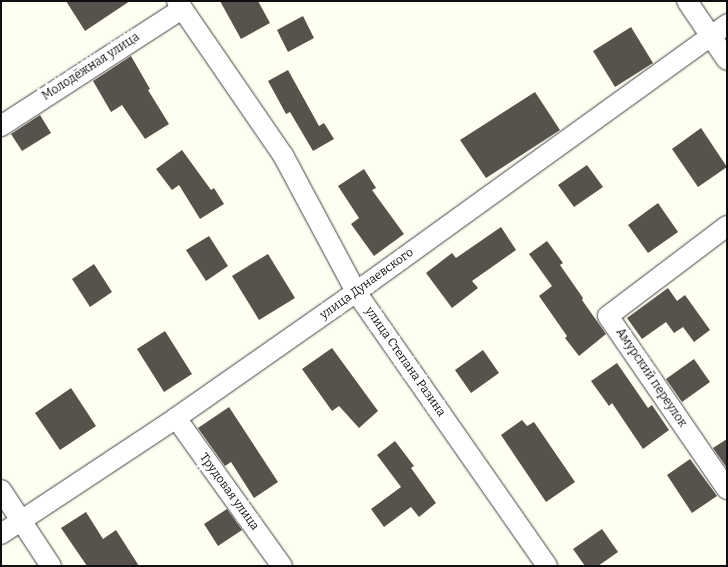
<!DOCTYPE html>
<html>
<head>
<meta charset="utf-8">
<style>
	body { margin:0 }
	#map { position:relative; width:728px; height:567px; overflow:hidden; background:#fefef1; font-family:Bitter,serif }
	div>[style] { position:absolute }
	.building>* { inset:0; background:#57534c }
	.roads { filter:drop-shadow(0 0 1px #424242) drop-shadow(0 0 1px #424242) }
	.minor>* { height:20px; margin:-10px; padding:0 10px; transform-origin:10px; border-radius:10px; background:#fff }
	span { translate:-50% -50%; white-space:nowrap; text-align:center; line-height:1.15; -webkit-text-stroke:5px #fff; paint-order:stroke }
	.street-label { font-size:12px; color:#0f0f0f }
	.frame { position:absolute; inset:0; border:2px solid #0f0f0f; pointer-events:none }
</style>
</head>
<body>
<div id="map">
	<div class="building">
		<i style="clip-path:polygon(66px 1px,130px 1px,85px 31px)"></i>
		<i style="clip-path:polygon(220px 1px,258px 1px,270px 23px,241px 39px)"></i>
		<i style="clip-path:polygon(303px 16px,314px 38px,288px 52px,277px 30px)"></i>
		<i style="clip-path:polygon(631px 27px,653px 63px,615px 87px,593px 51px)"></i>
		<i style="clip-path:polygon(131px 56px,150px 89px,148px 90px,169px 124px,145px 139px,122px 105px,111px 112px,93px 81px)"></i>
		<i style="clip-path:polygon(288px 70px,319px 126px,324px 123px,334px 139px,313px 151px,290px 112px,286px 114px,268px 81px)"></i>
		<i style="clip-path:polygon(535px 92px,560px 130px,486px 178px,460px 140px)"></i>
		<i style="clip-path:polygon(40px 115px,51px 133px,22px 151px,11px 134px)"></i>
		<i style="clip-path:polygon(701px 128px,727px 167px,698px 187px,672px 149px)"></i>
		<i style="clip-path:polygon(182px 150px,211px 190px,214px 188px,224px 204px,200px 219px,179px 185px,172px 190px,156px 169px)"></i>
		<i style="clip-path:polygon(587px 165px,603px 187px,574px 207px,558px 185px)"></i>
		<i style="clip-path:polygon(364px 169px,376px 188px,372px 190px,404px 234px,374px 256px,351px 224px,359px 218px,338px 186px)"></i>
		<i style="clip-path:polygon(658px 203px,678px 232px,648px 253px,628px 225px)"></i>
		<i style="clip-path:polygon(501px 227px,516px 250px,472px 281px,478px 288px,452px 308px,426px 273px,452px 253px,456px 258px)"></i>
		<i style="clip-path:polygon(209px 236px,228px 266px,206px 281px,186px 250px)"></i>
		<i style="clip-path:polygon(547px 241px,563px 263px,560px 265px,583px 298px,582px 300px,606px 334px,579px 356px,565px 338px,567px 336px,539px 296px,552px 286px,529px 254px)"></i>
		<i style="clip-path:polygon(268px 254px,295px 298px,259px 320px,232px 276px)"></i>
		<i style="clip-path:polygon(94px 264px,112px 292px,90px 307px,72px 279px)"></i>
		<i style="clip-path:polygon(668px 288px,677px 301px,685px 295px,710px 330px,694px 342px,683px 327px,674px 333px,666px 322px,642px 339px,627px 318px)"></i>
		<i style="clip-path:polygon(165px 331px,192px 374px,164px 392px,137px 349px)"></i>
		<i style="clip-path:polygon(332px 348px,378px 411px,359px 428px,339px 406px,332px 411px,302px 369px)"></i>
		<i style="clip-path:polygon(483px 350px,499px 373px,471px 393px,455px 370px)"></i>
		<i style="clip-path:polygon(694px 359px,710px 382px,682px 402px,666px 379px)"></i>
		<i style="clip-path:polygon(617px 363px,648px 408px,652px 405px,669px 430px,643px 449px,612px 403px,609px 406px,591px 381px)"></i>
		<i style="clip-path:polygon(71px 388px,96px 426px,60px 450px,35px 413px)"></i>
		<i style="clip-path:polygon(229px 407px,278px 482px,254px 498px,231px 462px,225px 466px,198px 428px)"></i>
		<i style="clip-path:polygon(522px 420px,527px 426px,534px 422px,575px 482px,546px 502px,501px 435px)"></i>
		<i style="clip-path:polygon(727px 439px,727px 468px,713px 448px)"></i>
		<i style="clip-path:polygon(395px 441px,414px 466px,411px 468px,436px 503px,419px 517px,411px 507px,384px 527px,371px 509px,401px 487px,377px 455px)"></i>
		<i style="clip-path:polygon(690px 459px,717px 496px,692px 513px,667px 475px)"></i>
		<i style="clip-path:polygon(227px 509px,242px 530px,218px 546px,204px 524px)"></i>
		<i style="clip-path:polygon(86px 512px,103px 539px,116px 530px,139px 566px,87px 566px,61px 528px)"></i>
		<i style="clip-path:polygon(602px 529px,618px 552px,598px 566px,585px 566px,573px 549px)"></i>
	</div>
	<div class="roads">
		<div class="minor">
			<i style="left:177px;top:1px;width:187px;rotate:55.5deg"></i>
			<i style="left:283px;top:155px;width:155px;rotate:61.9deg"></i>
			<i style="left:356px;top:292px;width:334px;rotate:55.1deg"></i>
			<i style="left:687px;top:1px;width:71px;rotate:55.9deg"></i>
			<i style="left:1px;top:126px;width:216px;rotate:-32.9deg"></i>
			<i style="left:727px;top:226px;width:149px;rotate:142.9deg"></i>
			<i style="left:608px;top:316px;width:210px;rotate:55.5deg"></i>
			<i style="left:176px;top:418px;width:182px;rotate:54.4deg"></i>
			<i style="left:1px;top:490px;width:91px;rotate:56.7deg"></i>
			<i style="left:1px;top:534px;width:210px;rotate:-33.5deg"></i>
			<i style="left:176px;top:418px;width:220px;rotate:-35deg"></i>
			<i style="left:356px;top:292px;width:458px;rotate:-35.8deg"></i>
		</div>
	</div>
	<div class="street-label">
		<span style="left:91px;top:67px;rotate:-33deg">Молодёжная улица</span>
		<span style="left:367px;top:284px;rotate:-36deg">улица Дунаевского</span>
		<span style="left:405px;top:362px;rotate:55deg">улица Степана Разина</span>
		<span style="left:651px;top:378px;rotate:56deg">Амурский переулок</span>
		<span style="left:229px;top:492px;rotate:54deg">Трудовая улица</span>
	</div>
	<div class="frame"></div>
</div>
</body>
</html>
